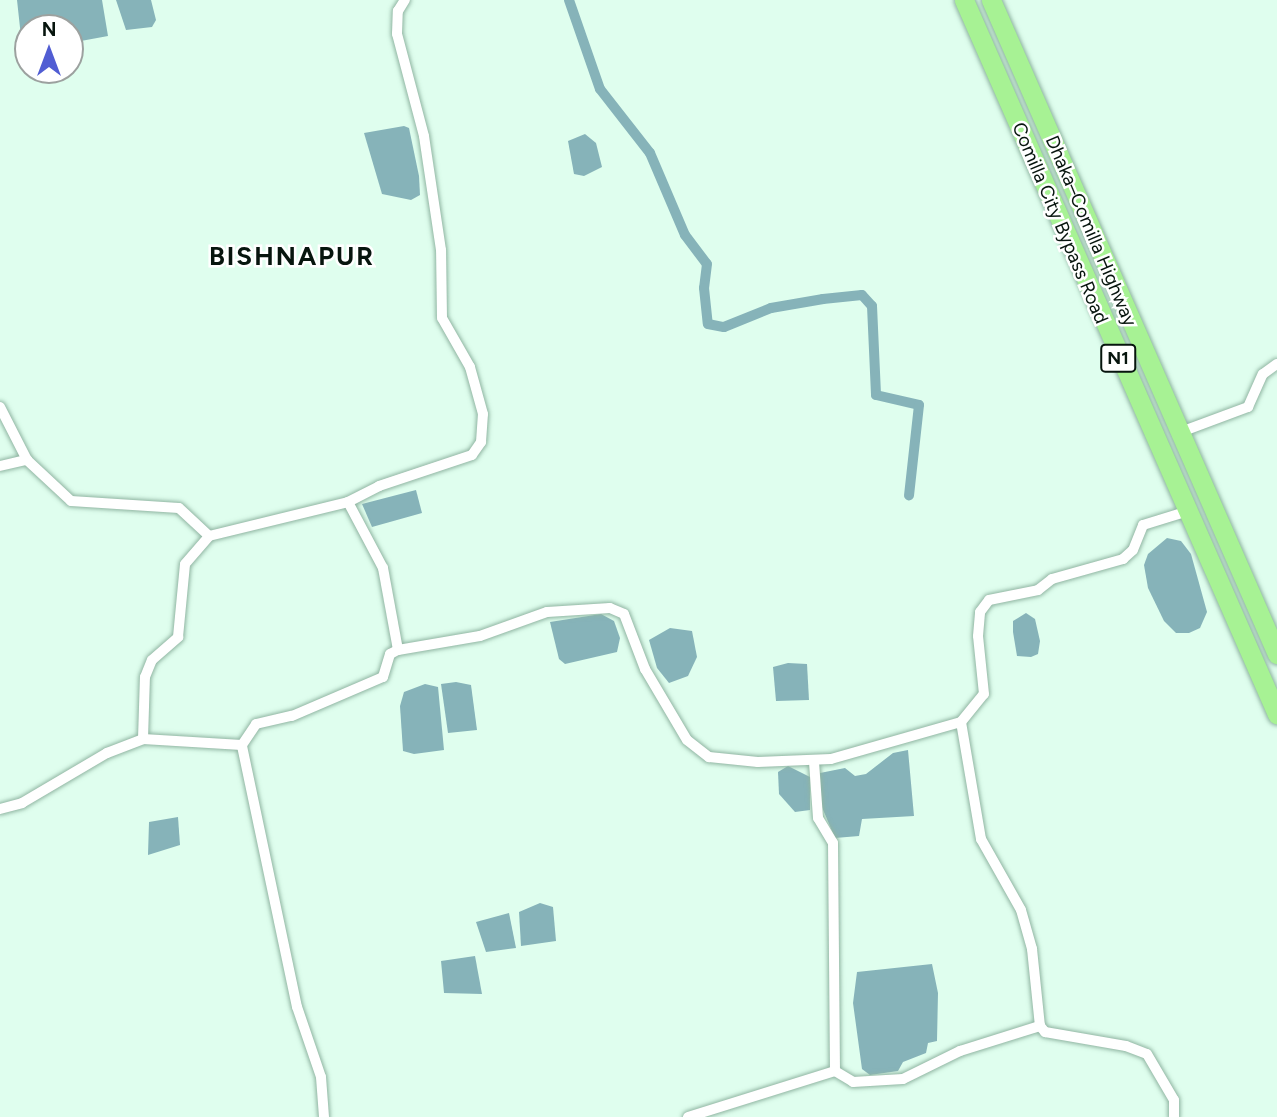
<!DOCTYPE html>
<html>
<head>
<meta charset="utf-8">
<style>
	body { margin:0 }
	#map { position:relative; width:1277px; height:1117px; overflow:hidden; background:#dffeee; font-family:Figtree,sans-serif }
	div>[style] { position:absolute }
	.water>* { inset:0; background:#86b3b9 }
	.canal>* { height:10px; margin:-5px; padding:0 5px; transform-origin:5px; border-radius:5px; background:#86b3b9 }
	.roads { filter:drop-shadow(0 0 2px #90b5a2) drop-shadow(0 0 2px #90b5a2) }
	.minor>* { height:10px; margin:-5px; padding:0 5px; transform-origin:5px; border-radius:5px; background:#fff }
	.trunk>* { height:19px; margin:-9.5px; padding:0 9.5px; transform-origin:9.5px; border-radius:9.5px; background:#a7f294 }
	span { translate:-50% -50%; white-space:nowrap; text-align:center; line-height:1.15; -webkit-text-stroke:5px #fff; paint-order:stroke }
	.shield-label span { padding:2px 5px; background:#fff; border:2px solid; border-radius:5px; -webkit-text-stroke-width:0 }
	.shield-label { font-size:18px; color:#07150e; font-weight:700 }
	.street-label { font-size:19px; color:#07150e }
	.district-label { font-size:26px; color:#07150e; font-weight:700; letter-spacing:2px }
	.north { position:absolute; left:14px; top:14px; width:70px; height:70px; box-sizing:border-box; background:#fff; border:2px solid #9ca19f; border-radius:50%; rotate:0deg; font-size:19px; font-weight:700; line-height:28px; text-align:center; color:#07150e }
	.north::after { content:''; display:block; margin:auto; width:24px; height:32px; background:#515dd3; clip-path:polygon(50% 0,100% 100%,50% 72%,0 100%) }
</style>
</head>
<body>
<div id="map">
	<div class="water">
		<i style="clip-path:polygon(17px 0,102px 0,108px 36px,70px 43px,70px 28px,28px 28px,28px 46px,22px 46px)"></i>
		<i style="clip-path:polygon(116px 0,151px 0,156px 20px,152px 27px,126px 30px)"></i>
		<i style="clip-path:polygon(404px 126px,409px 128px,419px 176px,420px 195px,411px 200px,382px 194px,364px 133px)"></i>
		<i style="clip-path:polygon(585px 134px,596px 143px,602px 167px,584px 176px,574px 174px,568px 141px)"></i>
		<i style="clip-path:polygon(416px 490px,422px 513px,372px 527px,362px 504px)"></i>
		<i style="clip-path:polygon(1167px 538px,1181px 541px,1191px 554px,1207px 612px,1200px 628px,1189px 633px,1176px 633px,1164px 621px,1148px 588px,1144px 565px,1148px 554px)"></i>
		<i style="clip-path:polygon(1026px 613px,1035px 619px,1040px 641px,1038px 654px,1031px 657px,1017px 656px,1013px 632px,1013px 621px)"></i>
		<i style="clip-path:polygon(601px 614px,614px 621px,620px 638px,617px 652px,565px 664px,559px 659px,550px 622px)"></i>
		<i style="clip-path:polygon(670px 628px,692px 631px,697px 657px,688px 676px,669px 683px,657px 668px,649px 640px)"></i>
		<i style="clip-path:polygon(788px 663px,807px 664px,809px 700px,776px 701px,773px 667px)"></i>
		<i style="clip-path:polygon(456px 682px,471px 685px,477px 730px,448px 733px,441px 684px)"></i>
		<i style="clip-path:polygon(425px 684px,438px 687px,444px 750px,414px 754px,403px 751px,400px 706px,404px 692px)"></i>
		<i style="clip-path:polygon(908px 750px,914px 816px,862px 819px,859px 836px,835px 838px,821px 805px,820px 773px,845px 768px,855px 776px,866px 774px,893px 753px)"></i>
		<i style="clip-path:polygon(788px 766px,810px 777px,810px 810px,795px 812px,779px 794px,778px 772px)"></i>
		<i style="clip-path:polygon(178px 817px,180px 845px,148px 855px,149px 822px)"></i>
		<i style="clip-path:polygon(540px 903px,553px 907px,556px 941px,521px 946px,519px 912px)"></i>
		<i style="clip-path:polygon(509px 913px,516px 948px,486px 952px,476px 922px)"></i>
		<i style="clip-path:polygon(475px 956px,482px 994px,444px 993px,441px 961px)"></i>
		<i style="clip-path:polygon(932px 964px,938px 993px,937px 1041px,928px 1043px,926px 1053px,903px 1062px,898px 1071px,870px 1075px,862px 1069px,853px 1003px,857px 972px)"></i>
	</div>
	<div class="canal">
		<i style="left:569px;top:0;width:94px;rotate:70.8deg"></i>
		<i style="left:600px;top:89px;width:81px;rotate:52deg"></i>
		<i style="left:650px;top:153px;width:89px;rotate:66.9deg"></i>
		<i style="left:685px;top:235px;width:36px;rotate:53deg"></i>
		<i style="left:707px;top:264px;width:24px;rotate:97deg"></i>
		<i style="left:704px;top:288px;width:36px;rotate:84deg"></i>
		<i style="left:708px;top:324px;width:16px;rotate:11deg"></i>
		<i style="left:724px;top:327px;width:51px;rotate:-22deg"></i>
		<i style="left:771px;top:308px;width:53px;rotate:-9.8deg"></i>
		<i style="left:823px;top:299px;width:39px;rotate:-6deg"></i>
		<i style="left:862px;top:295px;width:15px;rotate:48deg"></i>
		<i style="left:872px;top:306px;width:89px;rotate:87.4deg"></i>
		<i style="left:876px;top:395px;width:44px;rotate:13.1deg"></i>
		<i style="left:919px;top:405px;width:91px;rotate:96.3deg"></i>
	</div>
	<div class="roads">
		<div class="minor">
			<i style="left:0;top:407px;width:59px;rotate:63deg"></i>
			<i style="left:27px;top:460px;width:60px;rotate:43deg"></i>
			<i style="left:71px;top:501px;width:108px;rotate:3.7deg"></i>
			<i style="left:179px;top:508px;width:41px;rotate:43deg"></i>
			<i style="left:209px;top:536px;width:143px;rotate:-13.7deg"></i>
			<i style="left:348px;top:502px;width:35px;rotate:-27deg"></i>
			<i style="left:379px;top:486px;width:98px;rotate:-18.4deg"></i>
			<i style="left:472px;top:455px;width:16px;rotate:-55deg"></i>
			<i style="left:481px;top:442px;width:28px;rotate:-86deg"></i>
			<i style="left:483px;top:414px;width:49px;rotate:-105.5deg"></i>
			<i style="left:470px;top:367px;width:56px;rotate:-119.7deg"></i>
			<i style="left:442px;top:318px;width:68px;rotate:-90.8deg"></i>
			<i style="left:441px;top:250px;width:115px;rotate:-98.5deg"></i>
			<i style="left:424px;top:136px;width:106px;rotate:-104.8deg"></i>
			<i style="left:397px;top:34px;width:23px;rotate:-88deg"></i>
			<i style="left:398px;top:11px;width:13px;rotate:-58deg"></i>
			<i style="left:1178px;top:433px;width:75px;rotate:-20.4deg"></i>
			<i style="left:1248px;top:407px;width:36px;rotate:-66deg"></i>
			<i style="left:1263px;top:374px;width:17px;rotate:-36deg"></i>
			<i style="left:0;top:466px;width:28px;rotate:-13deg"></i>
			<i style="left:348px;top:502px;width:75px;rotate:62.1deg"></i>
			<i style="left:383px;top:568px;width:83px;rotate:79.6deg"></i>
			<i style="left:961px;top:722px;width:119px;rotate:80.3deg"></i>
			<i style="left:981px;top:839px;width:81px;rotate:60.6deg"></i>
			<i style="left:1021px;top:910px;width:41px;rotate:74.2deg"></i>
			<i style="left:1032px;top:949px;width:77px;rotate:84.1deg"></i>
			<i style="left:1040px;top:1026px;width:8px;rotate:50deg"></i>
			<i style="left:1045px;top:1032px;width:82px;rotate:9.8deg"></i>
			<i style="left:1126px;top:1046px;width:22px;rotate:21deg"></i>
			<i style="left:1147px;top:1054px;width:53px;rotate:59.6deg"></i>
			<i style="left:1174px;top:1100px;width:17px;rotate:90deg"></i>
			<i style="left:143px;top:739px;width:62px;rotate:-88.2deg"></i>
			<i style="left:145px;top:677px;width:18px;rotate:-68deg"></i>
			<i style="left:152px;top:660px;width:35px;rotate:-41deg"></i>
			<i style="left:178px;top:637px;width:73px;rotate:-84.5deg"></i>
			<i style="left:185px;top:564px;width:37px;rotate:-49deg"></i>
			<i style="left:814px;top:762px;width:56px;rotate:85.9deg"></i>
			<i style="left:818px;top:818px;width:29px;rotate:59deg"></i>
			<i style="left:833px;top:843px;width:228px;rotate:89.5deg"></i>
			<i style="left:0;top:809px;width:23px;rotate:-15deg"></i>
			<i style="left:22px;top:803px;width:99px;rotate:-30.5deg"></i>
			<i style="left:107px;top:753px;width:39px;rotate:-21deg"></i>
			<i style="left:143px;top:739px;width:99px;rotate:3.5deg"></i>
			<i style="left:324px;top:1117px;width:40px;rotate:-94.3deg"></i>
			<i style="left:321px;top:1077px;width:74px;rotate:-108.9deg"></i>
			<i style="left:297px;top:1007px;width:268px;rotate:-101.9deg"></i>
			<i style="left:242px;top:745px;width:25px;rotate:-56deg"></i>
			<i style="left:256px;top:724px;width:37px;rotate:-13deg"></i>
			<i style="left:292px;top:716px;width:99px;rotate:-23.2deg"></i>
			<i style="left:383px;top:677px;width:24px;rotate:-73deg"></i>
			<i style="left:390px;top:654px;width:9px;rotate:-27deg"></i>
			<i style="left:398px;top:650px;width:83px;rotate:-9.7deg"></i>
			<i style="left:480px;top:636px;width:71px;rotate:-19.7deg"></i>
			<i style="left:547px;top:612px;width:63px;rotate:-3.6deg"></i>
			<i style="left:610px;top:608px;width:15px;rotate:23deg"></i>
			<i style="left:624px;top:614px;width:59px;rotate:69.1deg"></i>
			<i style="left:645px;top:669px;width:82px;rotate:59.4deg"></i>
			<i style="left:687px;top:740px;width:28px;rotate:38deg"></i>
			<i style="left:709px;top:757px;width:49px;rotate:5.8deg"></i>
			<i style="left:758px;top:762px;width:73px;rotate:-2.4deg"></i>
			<i style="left:831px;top:759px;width:135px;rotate:-15.9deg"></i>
			<i style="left:961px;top:722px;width:36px;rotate:-51deg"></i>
			<i style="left:984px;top:694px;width:58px;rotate:-95.9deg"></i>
			<i style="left:978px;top:636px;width:24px;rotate:-85deg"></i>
			<i style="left:980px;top:612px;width:15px;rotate:-53deg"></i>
			<i style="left:989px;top:600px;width:50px;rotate:-11.5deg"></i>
			<i style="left:1038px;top:590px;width:18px;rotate:-38deg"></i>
			<i style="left:1052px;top:579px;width:74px;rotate:-15.7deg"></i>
			<i style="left:1123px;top:559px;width:13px;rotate:-42deg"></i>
			<i style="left:1133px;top:550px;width:27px;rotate:-68deg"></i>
			<i style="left:1143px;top:525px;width:44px;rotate:-17.2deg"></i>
			<i style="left:688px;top:1117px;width:154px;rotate:-17.4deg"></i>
			<i style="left:835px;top:1071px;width:21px;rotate:31deg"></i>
			<i style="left:853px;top:1082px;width:50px;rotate:-3.4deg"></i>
			<i style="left:903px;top:1079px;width:64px;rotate:-26.2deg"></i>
			<i style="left:960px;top:1051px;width:84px;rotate:-17.4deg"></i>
		</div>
		<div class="trunk">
			<i style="left:964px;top:0;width:780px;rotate:66.33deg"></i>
			<i style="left:991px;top:0;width:714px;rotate:66.38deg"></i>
		</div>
	</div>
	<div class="shield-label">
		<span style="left:1118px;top:358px">N1</span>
	</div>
	<div class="street-label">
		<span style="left:1060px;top:223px;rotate:67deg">Comilla City Bypass Road</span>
		<span style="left:1091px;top:231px;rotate:67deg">Dhaka–Comilla Highway</span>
	</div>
	<div class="district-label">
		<span style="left:292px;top:257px">BISHNAPUR</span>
	</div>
	<div class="north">N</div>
</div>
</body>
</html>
